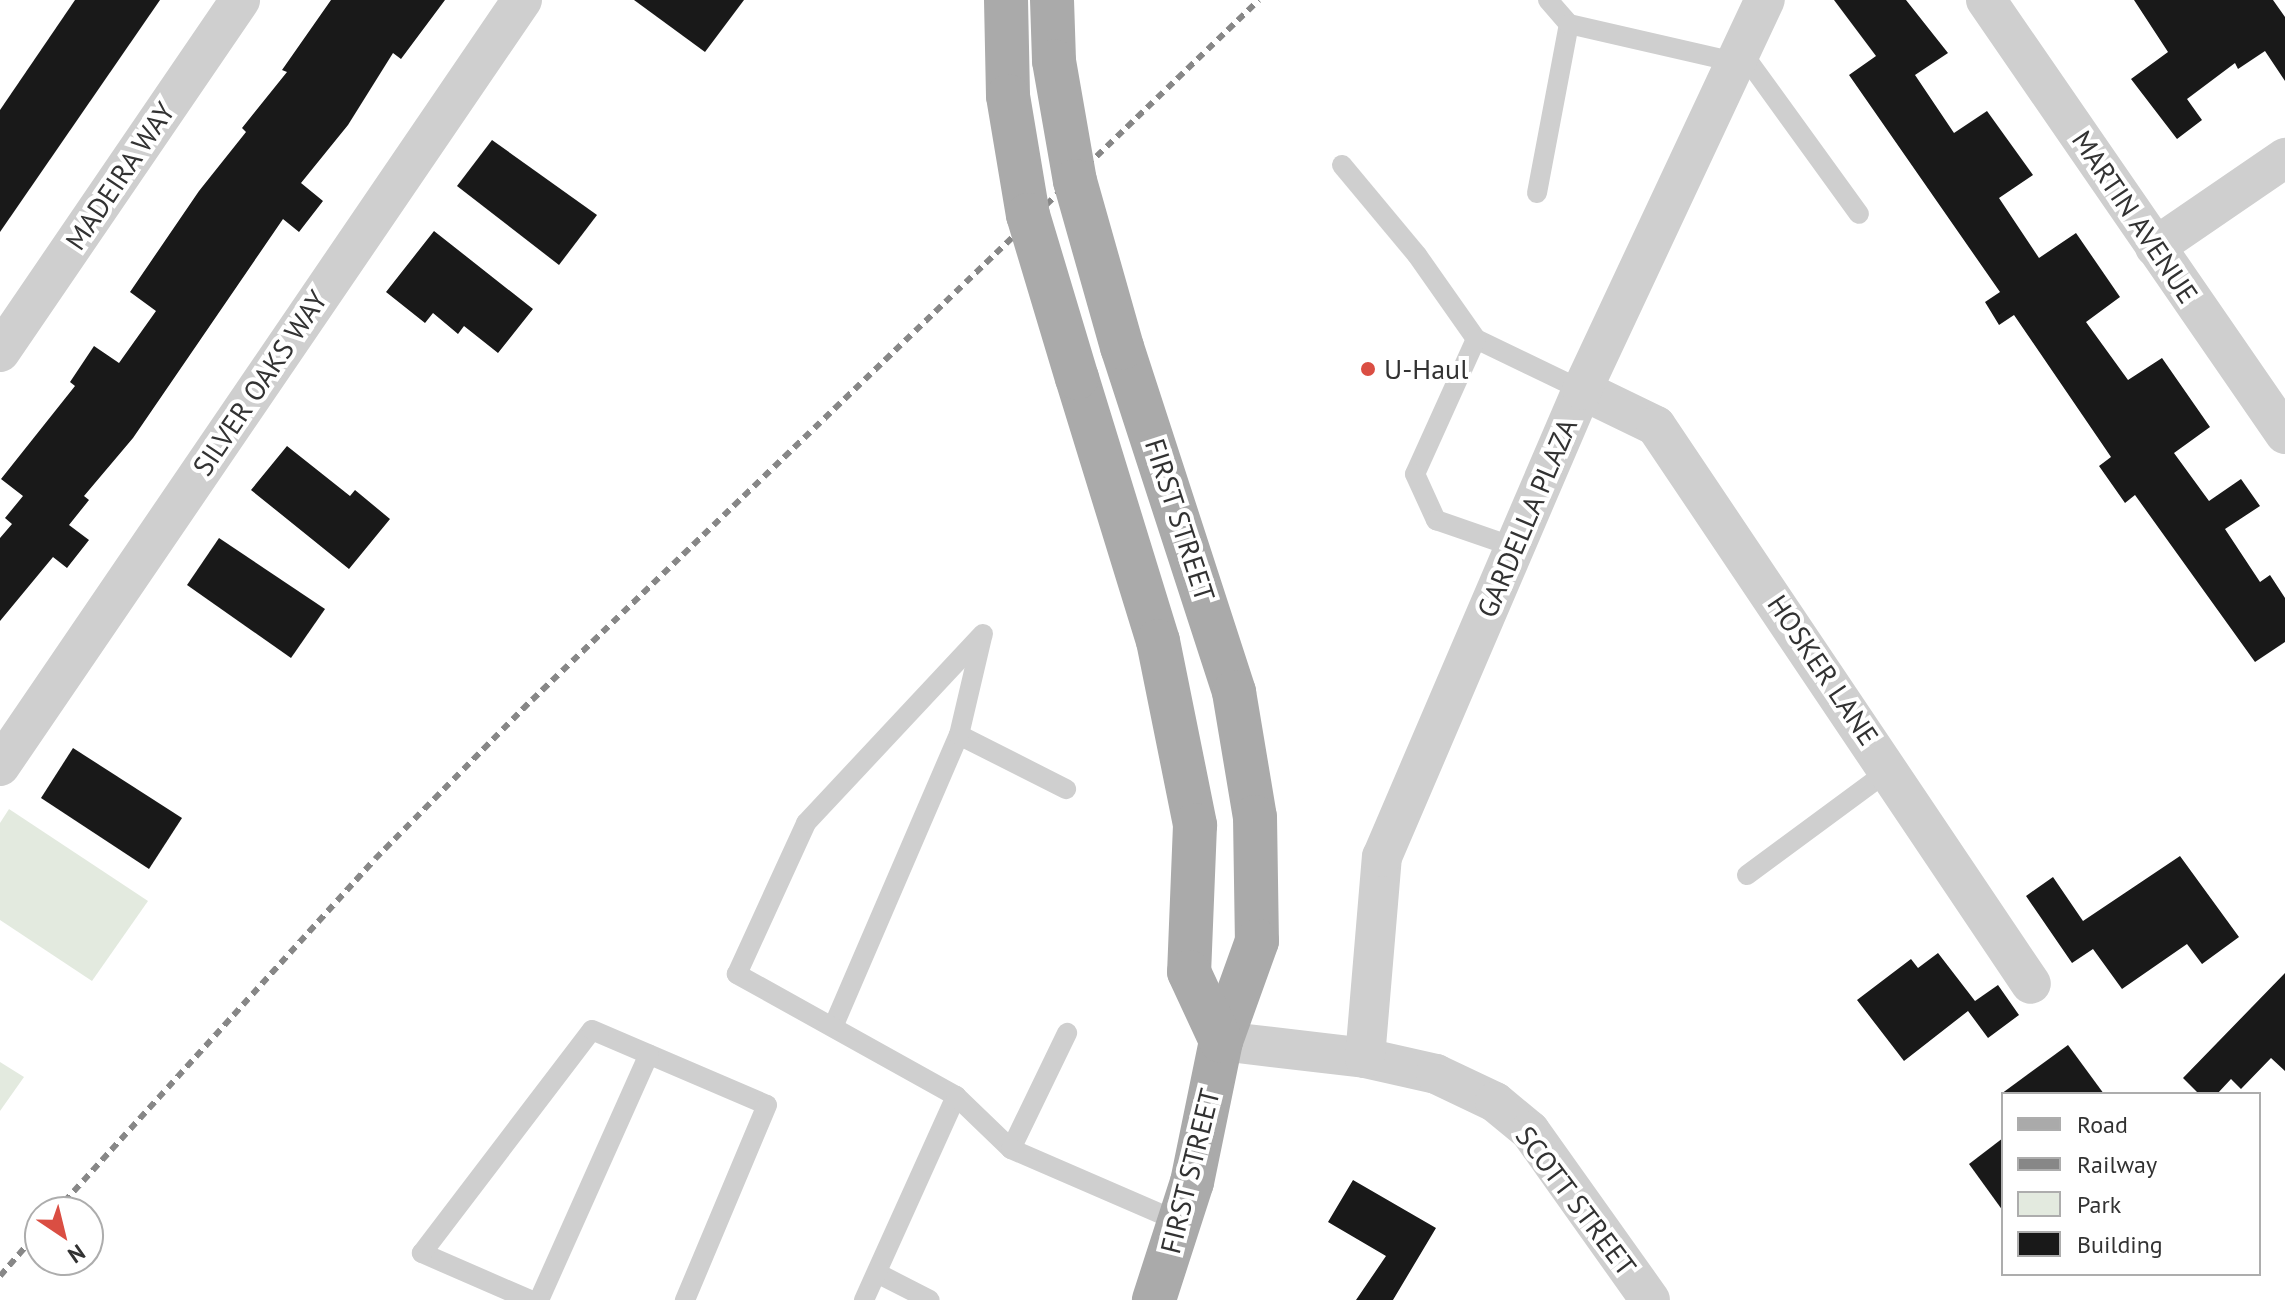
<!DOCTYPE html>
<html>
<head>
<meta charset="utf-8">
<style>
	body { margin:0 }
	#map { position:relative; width:2285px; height:1300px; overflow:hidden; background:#fff; font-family:"PT Sans",sans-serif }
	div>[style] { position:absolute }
	.green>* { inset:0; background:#e3eadf }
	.building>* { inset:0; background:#191919 }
	.lane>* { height:20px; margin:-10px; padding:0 10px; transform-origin:10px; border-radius:10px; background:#cfcfcf }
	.street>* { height:40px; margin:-20px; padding:0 20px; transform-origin:20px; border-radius:20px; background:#cfcfcf }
	.primary>* { height:44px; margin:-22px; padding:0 22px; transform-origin:22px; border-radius:22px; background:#aaa }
	.rail>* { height:6px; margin-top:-3px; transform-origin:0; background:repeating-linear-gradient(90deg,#878787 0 8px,transparent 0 14px) }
	.primary-bridge>* { height:44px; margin:-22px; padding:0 22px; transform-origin:22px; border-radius:22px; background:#aaa }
	.dots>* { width:22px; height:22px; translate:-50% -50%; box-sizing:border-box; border:4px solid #fff; border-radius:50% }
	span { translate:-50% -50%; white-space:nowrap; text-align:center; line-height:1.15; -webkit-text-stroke:8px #fff; paint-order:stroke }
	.street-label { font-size:28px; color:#323232 }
	.poi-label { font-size:28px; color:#323232 }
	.left { translate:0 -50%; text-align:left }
	.legend { position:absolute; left:2001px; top:1092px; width:260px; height:184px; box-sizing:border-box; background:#fff; border:2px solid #adadad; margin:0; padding:10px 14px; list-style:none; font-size:24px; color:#323232 }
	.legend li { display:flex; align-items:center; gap:16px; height:40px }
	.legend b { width:40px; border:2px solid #adadad }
	.north { position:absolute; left:24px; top:1196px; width:80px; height:80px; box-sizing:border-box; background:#fff; border:2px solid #adadad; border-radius:50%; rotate:145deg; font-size:22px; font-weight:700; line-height:32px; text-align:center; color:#323232 }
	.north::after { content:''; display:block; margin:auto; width:28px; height:36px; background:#da4e43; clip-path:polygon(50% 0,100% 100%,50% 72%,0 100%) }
</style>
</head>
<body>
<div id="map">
	<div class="green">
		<i style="clip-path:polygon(9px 809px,148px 901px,92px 981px,0 920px,0 823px)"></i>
		<i style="clip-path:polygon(0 1062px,24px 1077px,0 1111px)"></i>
	</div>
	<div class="building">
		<i style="clip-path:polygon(75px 0,160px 0,0 232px,0 110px)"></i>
		<i style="clip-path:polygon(331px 0,445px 0,401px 59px,393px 53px,348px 125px,301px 183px,323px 201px,299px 232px,283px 219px,133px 438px,84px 496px,89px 500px,69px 525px,89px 540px,67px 568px,53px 557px,0 621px,0 538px,12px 524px,5px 518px,23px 496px,1px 479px,75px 386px,70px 382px,94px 346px,119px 363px,156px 311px,130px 292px,199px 191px,246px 132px,242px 128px,287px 72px,282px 70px)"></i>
		<i style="clip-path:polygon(634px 0,744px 0,705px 52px)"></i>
		<i style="clip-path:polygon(1834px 0,1906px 0,1948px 53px,1915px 75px,1954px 133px,1987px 111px,2033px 175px,1999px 198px,2039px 258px,2076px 233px,2120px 297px,2086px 322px,2128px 380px,2162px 358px,2210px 427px,2174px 453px,2209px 501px,2241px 479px,2260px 506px,2225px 529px,2260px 582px,2270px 575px,2285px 598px,2285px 642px,2255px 662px,2135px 495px,2125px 503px,2099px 466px,2111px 457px,2014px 315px,1999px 325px,1985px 302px,2000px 292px,1849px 75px,1876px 56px)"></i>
		<i style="clip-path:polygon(2134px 0,2273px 0,2285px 17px,2285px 81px,2265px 51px,2238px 69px,2235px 63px,2187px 99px,2202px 120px,2177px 139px,2131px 79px,2168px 52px)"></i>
		<i style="clip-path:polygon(492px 140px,597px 215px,559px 265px,457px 186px)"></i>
		<i style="clip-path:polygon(434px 231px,533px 309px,498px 353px,464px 326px,458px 334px,433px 313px,425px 323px,386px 292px)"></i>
		<i style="clip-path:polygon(287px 446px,350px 496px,355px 490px,390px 519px,349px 569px,251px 490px)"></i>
		<i style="clip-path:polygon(219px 538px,325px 609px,291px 658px,187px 585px)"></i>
		<i style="clip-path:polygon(73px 748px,182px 818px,149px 869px,41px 798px)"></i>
		<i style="clip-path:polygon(2180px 856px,2239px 937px,2202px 964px,2187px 944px,2122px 989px,2093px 949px,2072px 963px,2026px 896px,2053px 877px,2083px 921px)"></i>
		<i style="clip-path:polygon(1938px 953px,1975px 1001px,1998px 985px,2019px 1015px,1988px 1038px,1968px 1011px,1904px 1061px,1857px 1000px,1911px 959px,1918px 968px)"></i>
		<i style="clip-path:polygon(2285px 973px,2285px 1071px,2271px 1058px,2241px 1089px,2231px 1079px,2217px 1094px,2199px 1094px,2183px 1078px)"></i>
		<i style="clip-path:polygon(2068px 1045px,2104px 1094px,2001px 1094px)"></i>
		<i style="clip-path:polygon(2003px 1138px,2003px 1211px,1969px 1164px)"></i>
		<i style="clip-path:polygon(1353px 1180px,1436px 1228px,1393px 1300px,1356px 1300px,1386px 1256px,1328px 1222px)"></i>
	</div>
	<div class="lane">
		<i style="left:1548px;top:0;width:32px;rotate:49deg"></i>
		<i style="left:1741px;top:51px;width:201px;rotate:54.1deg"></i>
		<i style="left:1342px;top:165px;width:117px;rotate:50.2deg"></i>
		<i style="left:1417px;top:255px;width:103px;rotate:54.9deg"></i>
		<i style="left:1476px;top:339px;width:118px;rotate:25.7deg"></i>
		<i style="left:1537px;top:193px;width:172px;rotate:-79.3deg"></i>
		<i style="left:1569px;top:24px;width:170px;rotate:12.9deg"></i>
		<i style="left:1476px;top:339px;width:148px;rotate:114.3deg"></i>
		<i style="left:1415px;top:474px;width:51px;rotate:65.5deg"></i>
		<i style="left:1436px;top:520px;width:83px;rotate:19.1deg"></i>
		<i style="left:959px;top:735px;width:120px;rotate:26.8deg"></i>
		<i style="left:1747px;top:875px;width:179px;rotate:-36.4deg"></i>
		<i style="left:833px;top:1027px;width:318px;rotate:-66.7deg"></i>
		<i style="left:959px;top:735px;width:101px;rotate:-76.8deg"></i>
		<i style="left:956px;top:1096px;width:251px;rotate:-150.9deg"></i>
		<i style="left:737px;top:974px;width:166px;rotate:-65.4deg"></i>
		<i style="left:806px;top:823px;width:259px;rotate:-46.9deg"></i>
		<i style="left:1011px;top:1149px;width:129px;rotate:-64.2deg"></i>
		<i style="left:877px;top:1273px;width:59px;rotate:27deg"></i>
		<i style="left:530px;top:1300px;width:118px;rotate:-156.5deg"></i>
		<i style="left:422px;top:1253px;width:280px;rotate:-52.7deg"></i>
		<i style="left:592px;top:1030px;width:190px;rotate:23.2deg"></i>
		<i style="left:767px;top:1105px;width:212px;rotate:112.8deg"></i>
		<i style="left:539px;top:1300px;width:269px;rotate:-65.9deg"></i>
		<i style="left:864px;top:1300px;width:224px;rotate:-65.7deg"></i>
		<i style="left:956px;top:1096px;width:76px;rotate:43.9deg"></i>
		<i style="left:1011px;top:1149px;width:184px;rotate:23.4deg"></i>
	</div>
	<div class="street">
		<i style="left:1986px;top:0;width:527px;rotate:55.44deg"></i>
		<i style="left:2155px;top:247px;width:158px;rotate:-34.4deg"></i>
		<i style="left:0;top:352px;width:426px;rotate:-55.7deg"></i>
		<i style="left:1582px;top:390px;width:82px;rotate:25.9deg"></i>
		<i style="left:1656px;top:426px;width:672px;rotate:56.1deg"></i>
		<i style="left:0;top:766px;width:927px;rotate:-55.73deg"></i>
		<i style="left:1221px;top:1041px;width:145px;rotate:6.7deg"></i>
		<i style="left:1365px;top:1058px;width:73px;rotate:12.7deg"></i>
		<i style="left:1436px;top:1074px;width:65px;rotate:25.4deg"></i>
		<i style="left:1495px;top:1102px;width:45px;rotate:39.6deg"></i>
		<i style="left:1530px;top:1131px;width:207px;rotate:54.6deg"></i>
		<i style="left:1365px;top:1058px;width:202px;rotate:-85.2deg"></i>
		<i style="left:1382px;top:857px;width:508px;rotate:-66.82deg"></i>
		<i style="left:1582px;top:390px;width:431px;rotate:-64.9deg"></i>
	</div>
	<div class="primary">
		<i style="left:1006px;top:0;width:96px;rotate:88.8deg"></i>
		<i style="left:1052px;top:0;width:61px;rotate:88.1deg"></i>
		<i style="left:1122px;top:347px;width:363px;rotate:72deg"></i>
		<i style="left:1234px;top:692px;width:127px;rotate:80.5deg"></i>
		<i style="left:1255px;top:817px;width:124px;rotate:89.1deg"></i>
		<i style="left:1257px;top:941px;width:106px;rotate:109.8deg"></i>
		<i style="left:1221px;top:1041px;width:144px;rotate:101.6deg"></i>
		<i style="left:1192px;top:1182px;width:124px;rotate:107.9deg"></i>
		<i style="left:1077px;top:378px;width:275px;rotate:72.9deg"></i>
		<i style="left:1158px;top:641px;width:188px;rotate:78.6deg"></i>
		<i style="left:1195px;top:825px;width:147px;rotate:92.3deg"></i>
		<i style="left:1189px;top:972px;width:76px;rotate:65.1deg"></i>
	</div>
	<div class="rail">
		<i style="left:55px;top:1212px;width:476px;rotate:-47.8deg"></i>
		<i style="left:375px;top:859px;width:223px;rotate:-45.4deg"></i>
		<i style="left:532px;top:700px;width:1009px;rotate:-43.92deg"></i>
		<i style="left:0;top:1276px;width:61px;rotate:-49deg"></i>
	</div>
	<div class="primary-bridge">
		<i style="left:1054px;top:61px;width:122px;rotate:80.1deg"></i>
		<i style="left:1075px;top:181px;width:173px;rotate:74.2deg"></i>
		<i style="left:1008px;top:96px;width:121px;rotate:80.5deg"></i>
		<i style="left:1028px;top:215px;width:170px;rotate:73.3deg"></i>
	</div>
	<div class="dots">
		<i style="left:1368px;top:369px;background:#da4e43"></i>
	</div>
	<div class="street-label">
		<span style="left:120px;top:176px;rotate:-56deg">MADEIRA WAY</span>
		<span style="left:2135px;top:217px;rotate:56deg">MARTIN AVENUE</span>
		<span style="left:260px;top:383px;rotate:-56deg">SILVER OAKS WAY</span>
		<span style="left:1527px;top:518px;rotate:-67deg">GARDELLA PLAZA</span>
		<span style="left:1180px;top:520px;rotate:72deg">FIRST STREET</span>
		<span style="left:1823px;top:670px;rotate:56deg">HOSKER LANE</span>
		<span style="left:1190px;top:1171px;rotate:-76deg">FIRST STREET</span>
		<span style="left:1576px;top:1201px;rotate:53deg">SCOTT STREET</span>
	</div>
	<div class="poi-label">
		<span class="left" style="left:1384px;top:369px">U-Haul</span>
	</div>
	<ul class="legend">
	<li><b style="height:10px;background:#aaa"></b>Road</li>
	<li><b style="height:10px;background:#878787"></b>Railway</li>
	<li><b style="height:22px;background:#e3eadf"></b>Park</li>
	<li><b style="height:22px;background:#191919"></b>Building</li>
	</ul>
	<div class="north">N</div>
</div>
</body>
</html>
